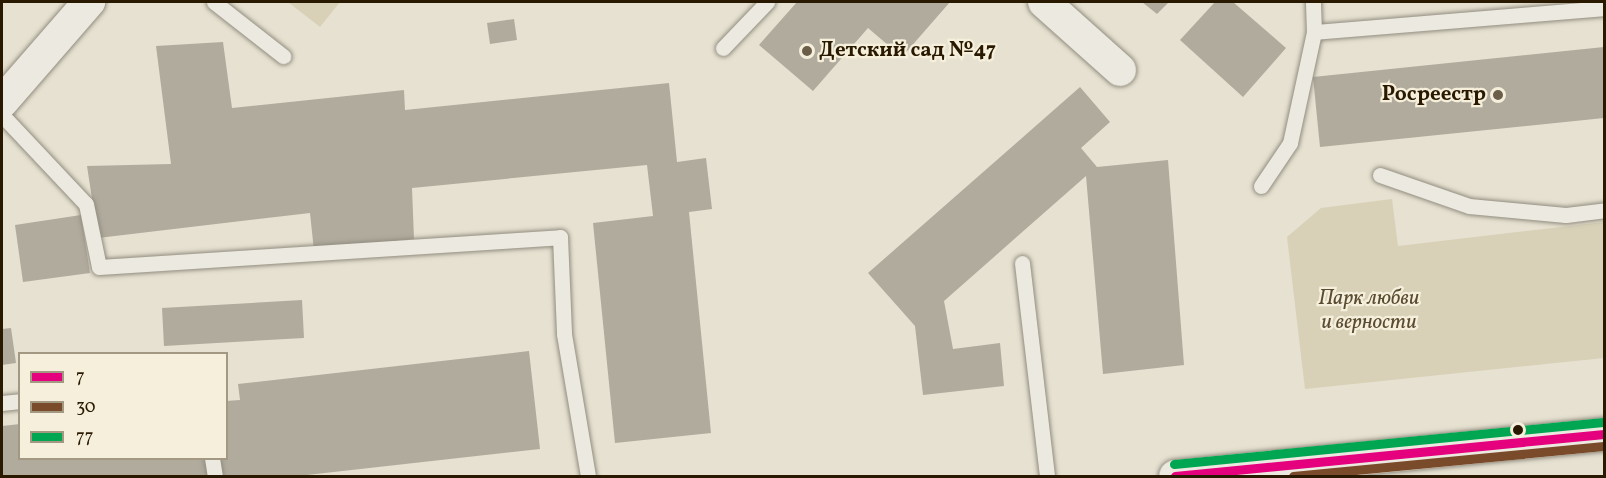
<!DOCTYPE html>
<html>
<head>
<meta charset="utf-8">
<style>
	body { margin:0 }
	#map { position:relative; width:1606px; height:478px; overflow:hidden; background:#e6e1d0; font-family:Vollkorn,serif }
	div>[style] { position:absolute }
	.green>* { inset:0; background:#d8d1b8 }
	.building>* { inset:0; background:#b0ab9d }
	.roads { filter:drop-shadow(0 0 2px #928d80) drop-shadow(0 0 2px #928d80) }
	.service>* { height:15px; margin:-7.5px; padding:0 7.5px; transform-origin:7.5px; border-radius:7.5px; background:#ece9e0 }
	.minor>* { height:32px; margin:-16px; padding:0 16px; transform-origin:16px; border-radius:16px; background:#ece9e0 }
	.secondary>* { height:33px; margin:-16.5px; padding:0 16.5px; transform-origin:16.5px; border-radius:16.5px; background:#ece9e0 }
	.bus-1>* { height:9px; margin:-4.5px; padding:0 4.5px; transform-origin:4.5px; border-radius:4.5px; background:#e5007d }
	.bus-2>* { height:9px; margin:-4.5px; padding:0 4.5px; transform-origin:4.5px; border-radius:4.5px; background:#7a4b2a }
	.bus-3>* { height:9px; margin:-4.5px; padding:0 4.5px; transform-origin:4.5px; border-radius:4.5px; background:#00a651 }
	.dots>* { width:16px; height:16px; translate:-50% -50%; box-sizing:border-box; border:3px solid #f5efdb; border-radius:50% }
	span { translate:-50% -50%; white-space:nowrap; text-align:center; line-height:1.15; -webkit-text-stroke:4.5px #f5efdb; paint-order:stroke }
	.poi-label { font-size:21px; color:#291900; font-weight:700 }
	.left { translate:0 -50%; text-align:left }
	.right { translate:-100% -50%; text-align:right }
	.park-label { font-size:21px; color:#5a4c32; font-style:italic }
	.frame { position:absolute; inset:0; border:3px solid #291900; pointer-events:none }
	.legend { position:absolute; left:18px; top:352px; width:210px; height:108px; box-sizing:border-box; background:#f5efdb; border:2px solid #a39983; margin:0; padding:8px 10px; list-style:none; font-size:18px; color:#291900 }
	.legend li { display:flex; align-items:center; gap:12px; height:30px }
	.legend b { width:30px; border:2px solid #a39983 }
</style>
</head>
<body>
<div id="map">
	<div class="green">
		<i style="clip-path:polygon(288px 2px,340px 2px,320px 27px)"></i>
		<i style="clip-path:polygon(1392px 199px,1398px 246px,1604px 222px,1604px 358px,1305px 389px,1287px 237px,1321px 208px)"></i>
	</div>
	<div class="building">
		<i style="clip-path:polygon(797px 2px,950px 2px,902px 57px,868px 28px,813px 91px,759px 45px)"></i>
		<i style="clip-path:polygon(1142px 2px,1169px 2px,1157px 14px)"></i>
		<i style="clip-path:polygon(1215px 2px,1233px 2px,1286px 48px,1243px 97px,1180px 40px)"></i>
		<i style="clip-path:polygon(514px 19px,517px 40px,490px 44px,487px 23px)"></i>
		<i style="clip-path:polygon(223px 42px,232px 108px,404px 90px,405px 110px,669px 83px,677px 162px,706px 158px,712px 209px,689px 212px,711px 433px,615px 443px,593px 223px,653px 216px,647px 165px,412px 188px,414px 239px,314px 251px,310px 213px,98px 238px,87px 166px,171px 164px,156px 46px)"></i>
		<i style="clip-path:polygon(1604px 47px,1604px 118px,1320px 147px,1313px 77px)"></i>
		<i style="clip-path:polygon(1080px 87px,1110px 122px,1081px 148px,1097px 167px,1168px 160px,1184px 365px,1103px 374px,1086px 176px,944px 301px,953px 349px,1000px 343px,1004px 386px,923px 395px,915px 326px,868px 273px)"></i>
		<i style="clip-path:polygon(81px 215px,90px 273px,23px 282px,15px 225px)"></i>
		<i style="clip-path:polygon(302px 300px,304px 338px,164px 346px,162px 308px)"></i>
		<i style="clip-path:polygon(11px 328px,16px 363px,2px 365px,2px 329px)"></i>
		<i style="clip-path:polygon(529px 351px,540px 449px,298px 476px,2px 476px,2px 426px,20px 424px,20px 458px,226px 458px,226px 401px,240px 400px,238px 384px)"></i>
	</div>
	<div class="roads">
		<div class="service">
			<i style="left:214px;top:2px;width:88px;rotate:38deg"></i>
			<i style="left:1314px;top:32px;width:291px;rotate:-4.7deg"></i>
			<i style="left:723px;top:48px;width:64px;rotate:-46.3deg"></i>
			<i style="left:2px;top:115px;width:122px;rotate:46.7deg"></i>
			<i style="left:86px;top:204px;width:64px;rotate:78.3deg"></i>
			<i style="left:99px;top:267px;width:462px;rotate:-3.7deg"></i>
			<i style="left:560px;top:237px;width:97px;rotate:87.6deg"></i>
			<i style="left:564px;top:334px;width:144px;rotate:80.4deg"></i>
			<i style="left:1380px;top:175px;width:94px;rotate:19.2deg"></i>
			<i style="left:1469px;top:206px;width:97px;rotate:5.3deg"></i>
			<i style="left:1566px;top:215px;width:38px;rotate:-7deg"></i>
			<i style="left:1261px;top:186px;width:52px;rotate:-56deg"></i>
			<i style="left:1290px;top:143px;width:114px;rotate:-77.8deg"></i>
			<i style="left:1314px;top:32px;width:30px;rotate:-92deg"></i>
			<i style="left:1022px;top:263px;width:214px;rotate:83.3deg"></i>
			<i style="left:2px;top:403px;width:18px;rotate:-6deg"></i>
			<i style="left:212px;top:458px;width:18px;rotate:81deg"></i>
		</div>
		<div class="minor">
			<i style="left:1044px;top:2px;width:102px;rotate:41.8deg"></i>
			<i style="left:2px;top:102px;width:133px;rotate:-49deg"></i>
		</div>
		<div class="secondary">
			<i style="left:1175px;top:476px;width:431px;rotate:-5.6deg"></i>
		</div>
	</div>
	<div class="bus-1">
		<i style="left:1175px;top:476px;width:431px;rotate:-5.6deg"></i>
	</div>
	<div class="bus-2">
		<i style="left:1293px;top:476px;width:312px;rotate:-5.5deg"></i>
	</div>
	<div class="bus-3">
		<i style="left:1174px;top:464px;width:431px;rotate:-5.6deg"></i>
	</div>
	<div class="dots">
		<i style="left:807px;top:51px;background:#6b5f49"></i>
		<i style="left:1498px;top:95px;background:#6b5f49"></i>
		<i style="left:1518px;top:430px;background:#291900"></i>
	</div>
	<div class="poi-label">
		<span class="left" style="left:819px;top:51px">Детский сад №47</span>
		<span class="right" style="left:1486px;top:95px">Росреестр</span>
	</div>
	<div class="park-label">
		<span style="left:1369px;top:311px">Парк любви<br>и верности</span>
	</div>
	<div class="frame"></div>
	<ul class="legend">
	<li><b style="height:8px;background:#e5007d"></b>7</li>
	<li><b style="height:8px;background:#7a4b2a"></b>30</li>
	<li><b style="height:8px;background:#00a651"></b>77</li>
	</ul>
</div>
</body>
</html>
